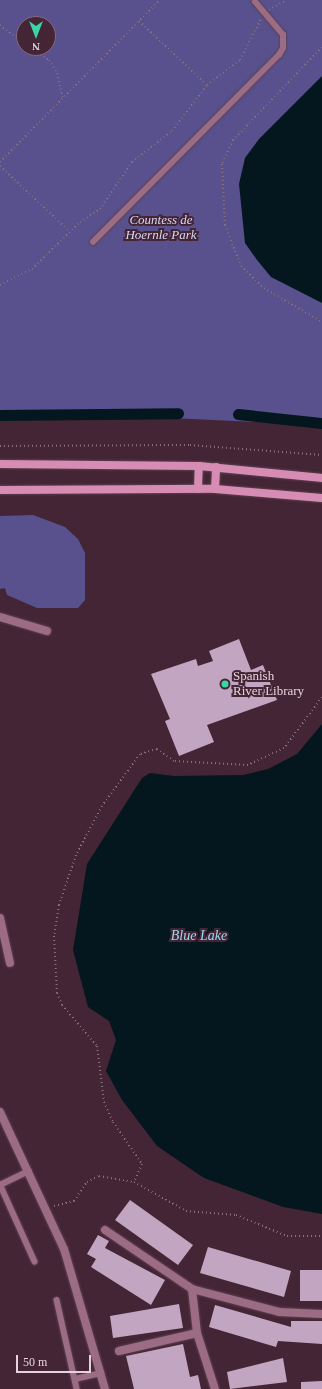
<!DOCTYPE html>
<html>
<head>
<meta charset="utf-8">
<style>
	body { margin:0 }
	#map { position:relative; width:322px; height:1389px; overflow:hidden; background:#442535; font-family:Georgia,serif }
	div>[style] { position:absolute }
	.green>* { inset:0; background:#58518d }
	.water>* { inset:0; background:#04171f }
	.canal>* { height:11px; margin:-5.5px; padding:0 5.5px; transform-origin:5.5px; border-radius:5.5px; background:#04171f }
	.building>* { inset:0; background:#c2a5c1 }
	.path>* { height:2px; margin-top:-1px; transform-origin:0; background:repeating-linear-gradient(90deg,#896f7c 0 1px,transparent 0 4px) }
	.roads { filter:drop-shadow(0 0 1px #5e4150) drop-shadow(0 0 1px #5e4150) }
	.service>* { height:5.5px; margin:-2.75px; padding:0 2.75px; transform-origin:2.75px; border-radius:2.75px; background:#9b6c84 }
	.minor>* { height:8px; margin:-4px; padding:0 4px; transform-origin:4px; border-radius:4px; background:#9b6c84 }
	.tertiary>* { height:8px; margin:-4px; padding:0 4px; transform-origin:4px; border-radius:4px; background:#9b6c84 }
	.secondary>* { height:8px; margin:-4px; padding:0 4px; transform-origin:4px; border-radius:4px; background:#d78db3 }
	.dots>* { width:11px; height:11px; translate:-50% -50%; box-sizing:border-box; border:2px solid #442535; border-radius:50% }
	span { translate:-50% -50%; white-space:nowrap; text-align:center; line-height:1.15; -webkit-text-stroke:4px #442535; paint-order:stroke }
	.park-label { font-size:13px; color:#d9d8f3; font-style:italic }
	.poi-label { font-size:13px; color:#e6d2dc }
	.left { translate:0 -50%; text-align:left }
	.water-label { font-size:14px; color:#9cd8f3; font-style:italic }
	.north { position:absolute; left:16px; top:16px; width:40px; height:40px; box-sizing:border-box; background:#442535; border:1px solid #856a78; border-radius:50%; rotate:180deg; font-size:11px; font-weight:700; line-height:16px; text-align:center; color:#e6d2dc }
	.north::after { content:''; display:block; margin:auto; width:14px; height:18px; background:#3ad4a5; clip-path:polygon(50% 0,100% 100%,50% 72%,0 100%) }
	.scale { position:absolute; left:16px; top:1355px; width:75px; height:18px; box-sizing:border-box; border:2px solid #e6d2dc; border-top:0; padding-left:5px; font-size:12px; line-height:14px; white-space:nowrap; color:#e6d2dc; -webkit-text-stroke:3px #442535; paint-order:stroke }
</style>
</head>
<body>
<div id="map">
	<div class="green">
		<i style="clip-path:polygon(evenodd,0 0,322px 0,322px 425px,0 410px,0 0,24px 24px,48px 24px,48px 48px,24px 48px,24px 24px)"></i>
		<i style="clip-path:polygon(33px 515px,65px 527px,78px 539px,85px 553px,85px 600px,78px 608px,37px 608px,7px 595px,5px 588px,0 589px,0 516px)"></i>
	</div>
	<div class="water">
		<i style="clip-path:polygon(322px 76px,322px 303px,271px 277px,257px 260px,245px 243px,239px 184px,245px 158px,259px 139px)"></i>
		<i style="clip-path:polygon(322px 724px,322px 1214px,283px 1207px,204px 1178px,157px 1146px,122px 1100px,106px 1071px,116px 1040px,109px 1021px,88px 1007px,73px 950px,87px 864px,142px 778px,150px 773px,174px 776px,243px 775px,268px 769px,297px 754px)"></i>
	</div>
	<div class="canal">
		<i style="left:238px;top:414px;width:84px;rotate:6.1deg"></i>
		<i style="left:0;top:415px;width:178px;rotate:-0.6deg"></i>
	</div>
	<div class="building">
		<i style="clip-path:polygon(239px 639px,251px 670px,263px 665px,277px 700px,207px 725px,214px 742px,179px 756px,165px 721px,170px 719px,151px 674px,196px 659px,198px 666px,213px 661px,209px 651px)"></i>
		<i style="clip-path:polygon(130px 1200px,193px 1245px,178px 1265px,115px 1220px)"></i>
		<i style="clip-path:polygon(98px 1235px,109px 1241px,105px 1248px,165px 1280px,151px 1305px,91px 1267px,96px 1259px,87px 1254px)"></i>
		<i style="clip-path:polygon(208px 1247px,291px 1271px,284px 1297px,200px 1273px)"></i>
		<i style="clip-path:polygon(300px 1270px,322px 1270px,322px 1301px,300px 1301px)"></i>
		<i style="clip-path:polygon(179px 1304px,183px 1328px,113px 1338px,110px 1316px)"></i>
		<i style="clip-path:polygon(215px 1305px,291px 1327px,291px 1321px,322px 1321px,322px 1344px,278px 1341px,276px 1347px,209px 1327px)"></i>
		<i style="clip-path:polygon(183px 1344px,190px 1377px,198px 1375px,201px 1389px,134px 1389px,126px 1356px)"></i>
		<i style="clip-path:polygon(283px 1358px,287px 1382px,230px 1389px,227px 1372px)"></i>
		<i style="clip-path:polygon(322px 1381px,322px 1389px,301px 1389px,301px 1382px)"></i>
	</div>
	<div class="path">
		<i style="left:269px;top:10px;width:20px;rotate:-30deg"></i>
		<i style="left:139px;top:21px;width:93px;rotate:43.3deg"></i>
		<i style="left:0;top:25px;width:31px;rotate:38deg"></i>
		<i style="left:322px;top:47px;width:129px;rotate:133.7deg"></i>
		<i style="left:233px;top:140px;width:26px;rotate:115deg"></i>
		<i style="left:222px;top:164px;width:61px;rotate:87.2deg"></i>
		<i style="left:225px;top:225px;width:44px;rotate:68.7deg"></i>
		<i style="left:241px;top:266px;width:32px;rotate:44deg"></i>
		<i style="left:264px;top:288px;width:67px;rotate:30.4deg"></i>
		<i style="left:30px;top:48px;width:22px;rotate:32deg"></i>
		<i style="left:49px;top:60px;width:15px;rotate:58deg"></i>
		<i style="left:57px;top:73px;width:27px;rotate:77deg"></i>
		<i style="left:0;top:162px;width:228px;rotate:-45.4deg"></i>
		<i style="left:0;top:166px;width:96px;rotate:43.3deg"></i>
		<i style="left:0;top:285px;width:36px;rotate:-27deg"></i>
		<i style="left:32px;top:269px;width:67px;rotate:-44.4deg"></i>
		<i style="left:80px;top:222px;width:24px;rotate:-33deg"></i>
		<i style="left:100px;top:209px;width:57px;rotate:-55.8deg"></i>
		<i style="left:132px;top:162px;width:51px;rotate:-37.8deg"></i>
		<i style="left:172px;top:131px;width:58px;rotate:-52.7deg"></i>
		<i style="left:207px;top:85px;width:41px;rotate:-37.1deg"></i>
		<i style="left:240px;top:60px;width:46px;rotate:-62.9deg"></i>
		<i style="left:0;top:446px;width:190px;rotate:-0.3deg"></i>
		<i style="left:190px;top:445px;width:132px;rotate:4.3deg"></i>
		<i style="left:322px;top:697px;width:64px;rotate:126.7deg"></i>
		<i style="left:284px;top:748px;width:40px;rotate:155deg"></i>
		<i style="left:248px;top:765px;width:74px;rotate:-176.9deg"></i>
		<i style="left:174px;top:761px;width:21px;rotate:-145deg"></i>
		<i style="left:157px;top:749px;width:18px;rotate:164deg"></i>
		<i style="left:140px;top:754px;width:64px;rotate:126.2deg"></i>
		<i style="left:102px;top:806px;width:55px;rotate:118deg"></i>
		<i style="left:76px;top:855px;width:53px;rotate:108.8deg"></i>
		<i style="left:59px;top:905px;width:31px;rotate:99deg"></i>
		<i style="left:54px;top:936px;width:57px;rotate:87deg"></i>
		<i style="left:57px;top:993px;width:13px;rotate:67deg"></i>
		<i style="left:62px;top:1005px;width:54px;rotate:49.5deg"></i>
		<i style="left:97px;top:1046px;width:56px;rotate:82.9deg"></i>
		<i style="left:104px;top:1102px;width:22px;rotate:66deg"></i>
		<i style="left:113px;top:1122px;width:51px;rotate:55.4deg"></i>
		<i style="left:142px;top:1164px;width:20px;rotate:114deg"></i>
		<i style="left:134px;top:1182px;width:60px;rotate:29.1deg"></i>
		<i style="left:186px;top:1211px;width:50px;rotate:4.6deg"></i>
		<i style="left:236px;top:1215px;width:55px;rotate:22.4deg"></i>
		<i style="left:287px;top:1236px;width:35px"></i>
		<i style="left:54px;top:1206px;width:21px;rotate:-14deg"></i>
		<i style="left:74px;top:1201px;width:23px;rotate:-56deg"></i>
		<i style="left:87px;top:1182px;width:13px;rotate:-27deg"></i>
		<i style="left:99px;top:1176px;width:36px;rotate:10deg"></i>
	</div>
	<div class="roads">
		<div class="service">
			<i style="left:93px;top:242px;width:264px;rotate:-45.2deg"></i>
			<i style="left:279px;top:55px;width:8px;rotate:-60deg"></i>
			<i style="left:283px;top:48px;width:13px;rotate:-90deg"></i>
			<i style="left:283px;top:35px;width:43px;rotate:-130.3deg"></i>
			<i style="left:0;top:1184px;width:85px;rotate:65.8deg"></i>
			<i style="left:0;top:1185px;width:32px;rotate:-26deg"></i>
			<i style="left:57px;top:1300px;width:91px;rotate:77.3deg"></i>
			<i style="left:75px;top:1379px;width:27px;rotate:-13deg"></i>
		</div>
		<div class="minor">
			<i style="left:0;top:617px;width:49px;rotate:16.6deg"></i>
			<i style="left:0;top:918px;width:46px;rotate:77.5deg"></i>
			<i style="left:105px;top:1230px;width:105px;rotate:34.1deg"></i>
			<i style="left:192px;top:1289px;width:90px;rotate:14.8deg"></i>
			<i style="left:279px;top:1312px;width:43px;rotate:2.7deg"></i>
			<i style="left:192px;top:1289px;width:44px;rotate:83.5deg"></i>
			<i style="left:197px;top:1333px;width:59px;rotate:72.2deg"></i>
			<i style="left:119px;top:1351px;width:80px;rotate:-13deg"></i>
		</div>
		<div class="tertiary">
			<i style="left:0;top:1112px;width:151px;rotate:65deg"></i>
			<i style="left:64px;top:1249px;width:146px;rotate:73.7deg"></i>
		</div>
		<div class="secondary">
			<i style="left:0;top:464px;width:199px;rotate:0.6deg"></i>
			<i style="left:199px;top:466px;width:124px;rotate:5.6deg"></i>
			<i style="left:198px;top:489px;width:23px;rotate:-88deg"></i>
			<i style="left:215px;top:489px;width:22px;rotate:-87deg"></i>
			<i style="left:0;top:490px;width:215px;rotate:-0.3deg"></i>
			<i style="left:215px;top:489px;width:107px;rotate:4.8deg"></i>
		</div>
	</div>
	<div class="dots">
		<i style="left:225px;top:684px;background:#3ad4a5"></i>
	</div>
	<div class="park-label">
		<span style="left:161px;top:228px">Countess de<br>Hoernle Park</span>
	</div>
	<div class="poi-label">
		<span class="left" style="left:233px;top:684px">Spanish<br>River Library</span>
	</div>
	<div class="water-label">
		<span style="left:199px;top:936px">Blue Lake</span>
	</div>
	<div class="north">N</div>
	<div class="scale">50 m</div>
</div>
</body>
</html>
